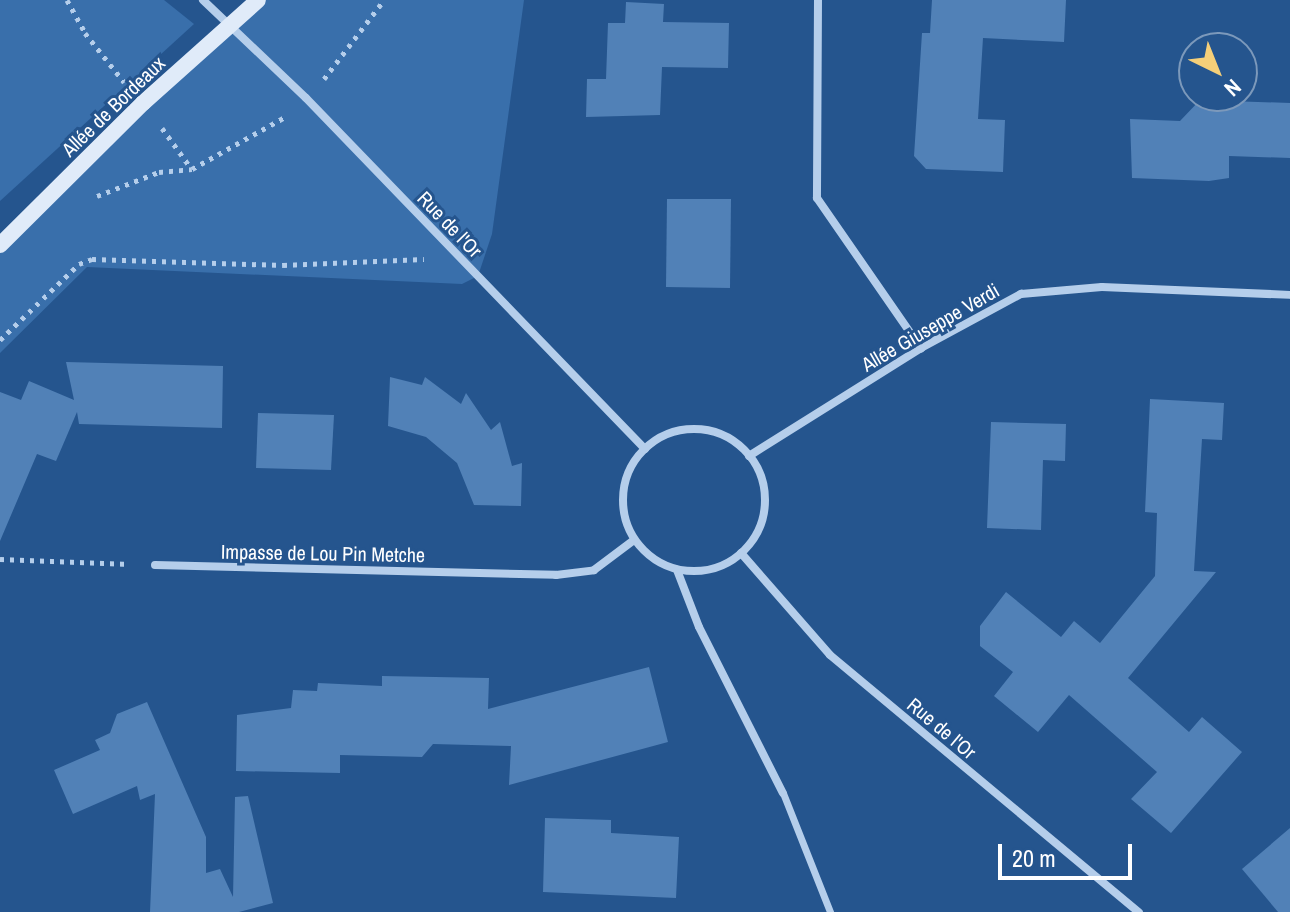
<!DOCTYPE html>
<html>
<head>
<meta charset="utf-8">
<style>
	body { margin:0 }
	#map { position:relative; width:1290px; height:912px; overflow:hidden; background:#25558e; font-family:"Archivo Narrow",sans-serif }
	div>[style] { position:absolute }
	.green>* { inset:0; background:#396fab }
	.building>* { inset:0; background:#5181b7 }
	.path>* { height:5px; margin-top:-2.5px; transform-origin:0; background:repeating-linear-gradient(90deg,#b5ceeb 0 4px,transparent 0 10px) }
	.pedestrian>* { height:7px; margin:-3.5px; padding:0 3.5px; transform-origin:3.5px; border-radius:3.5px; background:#b5ceeb }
	.minor>* { height:8px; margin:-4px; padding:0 4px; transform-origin:4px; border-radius:4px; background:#b5ceeb }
	.minor>.ring { margin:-4px; padding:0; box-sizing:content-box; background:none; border:8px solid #b5ceeb; border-radius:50% }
	.secondary>* { height:16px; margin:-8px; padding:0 8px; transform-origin:8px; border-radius:8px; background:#e0ebf9 }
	span { translate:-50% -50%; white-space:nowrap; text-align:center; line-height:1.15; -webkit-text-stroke:6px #25558e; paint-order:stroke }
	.street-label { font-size:20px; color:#fff }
	.north { position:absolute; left:1178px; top:32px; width:80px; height:80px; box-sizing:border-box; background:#25558e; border:2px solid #7c99bb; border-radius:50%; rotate:137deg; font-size:22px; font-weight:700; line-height:32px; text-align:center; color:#fff }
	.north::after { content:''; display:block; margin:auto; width:28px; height:36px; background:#f5cf79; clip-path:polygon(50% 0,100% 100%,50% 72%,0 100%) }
	.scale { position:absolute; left:998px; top:844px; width:134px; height:36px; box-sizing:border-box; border:4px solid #fff; border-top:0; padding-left:10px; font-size:24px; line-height:28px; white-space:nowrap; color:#fff; -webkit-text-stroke:6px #25558e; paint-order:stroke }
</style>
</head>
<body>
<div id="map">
	<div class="green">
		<i style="clip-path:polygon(0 0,164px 0,194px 24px,0 201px)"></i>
		<i style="clip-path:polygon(258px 0,524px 0,492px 234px,478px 276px,462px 284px,87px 267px,0 353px,0 245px)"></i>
	</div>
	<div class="building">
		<i style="clip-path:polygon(932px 0,1066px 0,1064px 42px,983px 38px,978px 119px,1005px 120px,1003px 172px,926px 169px,914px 156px,922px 33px,930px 33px)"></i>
		<i style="clip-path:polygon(626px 2px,664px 4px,663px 22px,729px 23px,728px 68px,662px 67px,660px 115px,586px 117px,587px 79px,606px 79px,608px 23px,625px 23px)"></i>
		<i style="clip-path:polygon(1200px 100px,1290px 103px,1290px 158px,1229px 156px,1229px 178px,1209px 181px,1132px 178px,1130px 119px,1180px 121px)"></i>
		<i style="clip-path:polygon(667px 199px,731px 199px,730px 288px,666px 287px)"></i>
		<i style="clip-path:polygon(66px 362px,223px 366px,222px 428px,79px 424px,77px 412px,56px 461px,37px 454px,0 541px,0 392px,21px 400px,29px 381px,74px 400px)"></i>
		<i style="clip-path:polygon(390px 377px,422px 385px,425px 377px,461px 404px,466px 393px,491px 430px,500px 422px,512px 466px,522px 463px,521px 506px,474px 505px,457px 463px,426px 437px,388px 426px)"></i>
		<i style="clip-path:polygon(1150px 399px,1224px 403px,1222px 440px,1202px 439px,1194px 571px,1216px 572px,1128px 678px,1189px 732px,1202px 717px,1242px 752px,1171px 833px,1131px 799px,1157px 772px,1069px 695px,1038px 732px,994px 696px,1013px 672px,980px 646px,980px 626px,1006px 592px,1061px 637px,1074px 621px,1100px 643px,1155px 576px,1157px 513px,1145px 512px)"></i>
		<i style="clip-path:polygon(258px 413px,334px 415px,331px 470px,256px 468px)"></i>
		<i style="clip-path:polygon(991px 422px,1066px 424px,1065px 461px,1043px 460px,1041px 530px,987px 528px)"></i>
		<i style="clip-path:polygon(649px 667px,668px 742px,509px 785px,511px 746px,433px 744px,422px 757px,340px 755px,340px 773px,236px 771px,237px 715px,291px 708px,293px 690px,317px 691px,318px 683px,382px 686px,382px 676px,489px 678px,488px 709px)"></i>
		<i style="clip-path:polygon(147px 702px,206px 837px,206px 873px,220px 869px,233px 897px,235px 797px,248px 796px,273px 903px,239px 912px,150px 912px,155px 794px,140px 800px,137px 786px,73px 814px,54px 770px,100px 750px,95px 740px,110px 733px,117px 714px)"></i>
		<i style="clip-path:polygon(545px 818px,611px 820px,611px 833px,679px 837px,676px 898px,543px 892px)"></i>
		<i style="clip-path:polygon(1290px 828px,1290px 912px,1278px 912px,1242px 869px)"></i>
	</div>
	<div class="path">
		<i style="left:67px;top:0;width:38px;rotate:61deg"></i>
		<i style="left:85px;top:33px;width:63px;rotate:51.5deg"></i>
		<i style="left:324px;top:79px;width:99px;rotate:-52.8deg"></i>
		<i style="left:162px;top:128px;width:49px;rotate:54.1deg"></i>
		<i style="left:97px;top:196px;width:66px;rotate:-21.2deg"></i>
		<i style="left:159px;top:172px;width:33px;rotate:-5deg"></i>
		<i style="left:192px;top:169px;width:107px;rotate:-29.2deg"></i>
		<i style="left:0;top:340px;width:110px;rotate:-43.9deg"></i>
		<i style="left:79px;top:264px;width:14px;rotate:-21deg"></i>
		<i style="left:92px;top:259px;width:191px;rotate:1.8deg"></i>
		<i style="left:283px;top:265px;width:141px;rotate:-2.4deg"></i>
		<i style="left:0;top:559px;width:130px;rotate:2.2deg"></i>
	</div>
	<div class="pedestrian">
		<i style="left:783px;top:793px;width:128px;rotate:68.4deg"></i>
	</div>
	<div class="minor">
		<i style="left:203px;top:0;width:142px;rotate:43.6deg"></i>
		<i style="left:306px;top:98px;width:488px;rotate:46deg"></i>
		<i style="left:818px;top:0;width:198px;rotate:90.3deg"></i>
		<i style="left:817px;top:198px;width:183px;rotate:55.3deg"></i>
		<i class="ring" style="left:623px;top:429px;width:134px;height:134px"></i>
		<i style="left:749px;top:456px;width:203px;rotate:-32.1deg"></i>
		<i style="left:921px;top:348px;width:114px;rotate:-28.4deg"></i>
		<i style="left:1021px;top:294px;width:81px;rotate:-4.9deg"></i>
		<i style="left:1102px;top:287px;width:188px;rotate:2.4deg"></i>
		<i style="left:741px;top:553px;width:135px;rotate:48.9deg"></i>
		<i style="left:830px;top:655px;width:402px;rotate:39.8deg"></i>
		<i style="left:155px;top:565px;width:401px;rotate:1.4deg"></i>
		<i style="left:556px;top:575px;width:38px;rotate:-7deg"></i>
		<i style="left:594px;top:570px;width:50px;rotate:-36.9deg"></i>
		<i style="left:677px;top:570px;width:61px;rotate:68.9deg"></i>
		<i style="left:699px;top:627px;width:186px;rotate:63.2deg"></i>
	</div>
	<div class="secondary">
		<i style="left:0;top:245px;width:202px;rotate:-44.8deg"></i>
		<i style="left:143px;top:103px;width:154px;rotate:-41.8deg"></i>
	</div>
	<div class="street-label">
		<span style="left:113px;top:106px;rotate:-44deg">Allée de Bordeaux</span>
		<span style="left:450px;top:224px;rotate:46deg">Rue de l'Or</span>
		<span style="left:930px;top:327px;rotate:-30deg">Allée Giuseppe Verdi</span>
		<span style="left:323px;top:553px;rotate:1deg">Impasse de Lou Pin Metche</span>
		<span style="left:942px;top:728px;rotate:40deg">Rue de l'Or</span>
	</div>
	<div class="north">N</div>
	<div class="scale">20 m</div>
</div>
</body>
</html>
